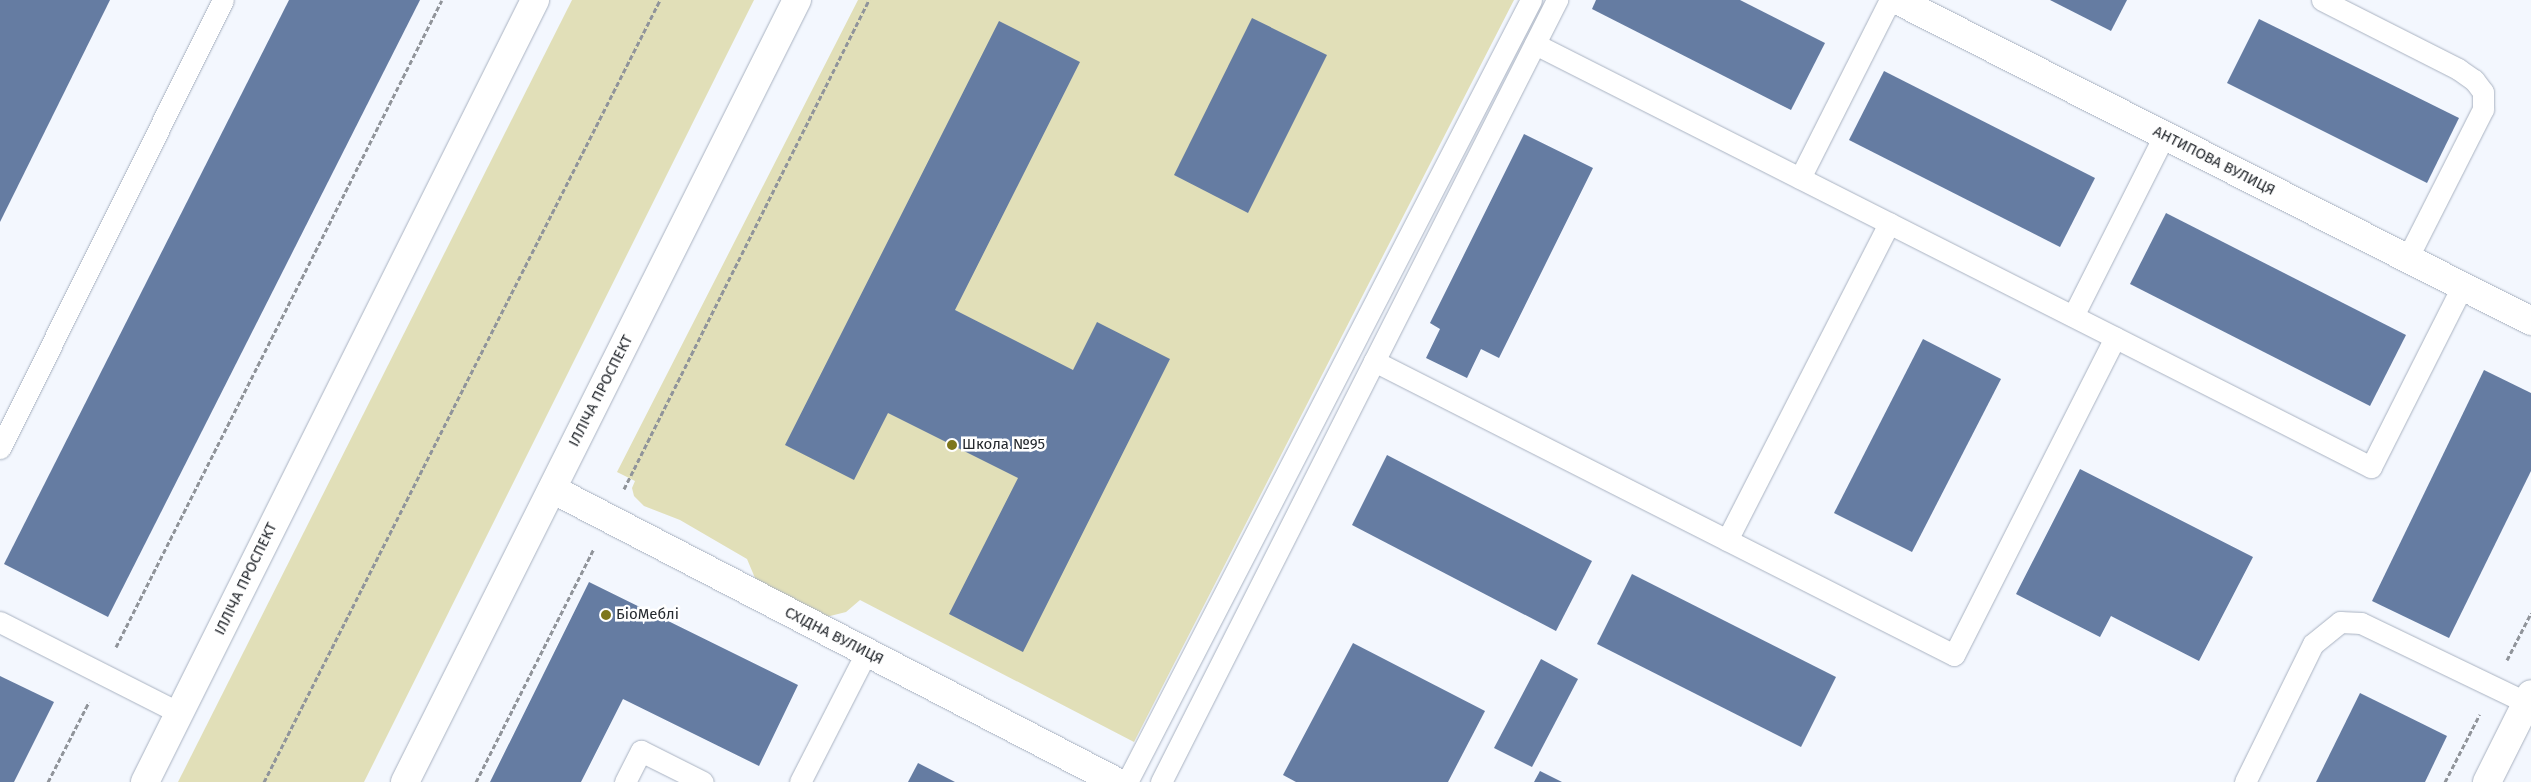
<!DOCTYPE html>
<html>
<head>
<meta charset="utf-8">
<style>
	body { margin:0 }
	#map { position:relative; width:2531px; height:782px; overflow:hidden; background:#f3f7fe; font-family:"Fira Sans",sans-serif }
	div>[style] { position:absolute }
	.green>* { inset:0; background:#e1dfb8 }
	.building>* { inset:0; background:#657ca2 }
	.path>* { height:3px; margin-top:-1.5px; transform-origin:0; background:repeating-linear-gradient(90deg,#90949a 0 5px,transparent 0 7.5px) }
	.roads { filter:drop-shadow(0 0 1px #a9b2c1) drop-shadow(0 0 1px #a9b2c1) }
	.service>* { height:21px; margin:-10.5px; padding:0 10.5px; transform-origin:10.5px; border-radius:10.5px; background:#fff }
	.minor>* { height:28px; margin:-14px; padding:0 14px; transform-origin:14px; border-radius:14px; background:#fff }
	.secondary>* { height:28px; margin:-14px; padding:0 14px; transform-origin:14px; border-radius:14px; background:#fff }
	.dots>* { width:14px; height:14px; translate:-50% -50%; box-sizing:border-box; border:2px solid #fff; border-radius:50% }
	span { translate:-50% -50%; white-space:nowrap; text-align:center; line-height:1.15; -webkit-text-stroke:5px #fff; paint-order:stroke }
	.street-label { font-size:15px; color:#25292e }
	.poi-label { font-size:15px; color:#25292e }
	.left { translate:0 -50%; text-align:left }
</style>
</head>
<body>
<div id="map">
	<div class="green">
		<i style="clip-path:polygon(572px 0,754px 0,364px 782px,178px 782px)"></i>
		<i style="clip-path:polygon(858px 0,1514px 0,1134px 742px,860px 600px,846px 612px,826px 617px,785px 601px,755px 578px,747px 559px,680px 520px,644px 506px,634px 496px,632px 488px,635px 481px,617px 472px)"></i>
	</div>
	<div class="building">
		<i style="clip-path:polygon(0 0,110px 0,0 222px)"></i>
		<i style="clip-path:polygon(289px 0,420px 0,108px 617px,4px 564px)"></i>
		<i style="clip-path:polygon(1596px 0,1740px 0,1825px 43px,1791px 110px,1592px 9px)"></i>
		<i style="clip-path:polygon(2050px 0,2127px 0,2111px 31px)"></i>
		<i style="clip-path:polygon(1252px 18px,1327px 55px,1248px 213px,1174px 175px)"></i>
		<i style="clip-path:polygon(2259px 19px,2459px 118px,2427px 183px,2227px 83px)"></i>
		<i style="clip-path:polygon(999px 21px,1080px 62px,955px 310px,1073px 370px,1097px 322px,1170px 359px,1023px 652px,949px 614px,1018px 478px,888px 413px,854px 480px,785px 445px)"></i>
		<i style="clip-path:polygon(1884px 71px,2095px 178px,2060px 247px,1849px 140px)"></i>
		<i style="clip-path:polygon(1524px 134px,1593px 168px,1499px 358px,1481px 349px,1467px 378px,1426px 358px,1440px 329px,1430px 323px)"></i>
		<i style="clip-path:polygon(2166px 213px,2406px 335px,2370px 406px,2130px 284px)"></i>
		<i style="clip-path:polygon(1923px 339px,2001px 379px,1912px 552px,1834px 513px)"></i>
		<i style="clip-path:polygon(2484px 370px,2531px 393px,2531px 471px,2449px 638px,2372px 601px)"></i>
		<i style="clip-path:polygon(1387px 455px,1592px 561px,1556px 631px,1352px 525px)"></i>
		<i style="clip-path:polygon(2080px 469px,2253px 557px,2199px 661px,2111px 616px,2100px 637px,2016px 594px)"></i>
		<i style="clip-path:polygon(1632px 574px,1836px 677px,1801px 747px,1597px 644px)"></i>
		<i style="clip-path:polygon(589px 582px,798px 685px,759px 766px,623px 699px,581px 782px,490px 782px)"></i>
		<i style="clip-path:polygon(1353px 643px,1485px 711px,1448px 782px,1296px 782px,1283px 775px)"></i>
		<i style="clip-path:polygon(1541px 659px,1578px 679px,1532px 767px,1494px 748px)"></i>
		<i style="clip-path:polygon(0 676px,54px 702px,14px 782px,0 782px)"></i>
		<i style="clip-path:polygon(2360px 693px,2447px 736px,2425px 782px,2316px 782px)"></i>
		<i style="clip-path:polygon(918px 763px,955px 782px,908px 782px)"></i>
		<i style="clip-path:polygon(1540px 771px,1562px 782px,1534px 782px)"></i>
	</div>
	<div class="path">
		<i style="left:624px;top:489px;width:547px;rotate:-63.39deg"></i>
		<i style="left:116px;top:647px;width:724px;rotate:-63.26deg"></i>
		<i style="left:2507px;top:660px;width:53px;rotate:-62.9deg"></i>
		<i style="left:48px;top:782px;width:90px;rotate:-62.9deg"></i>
		<i style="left:264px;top:782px;width:877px;rotate:-63.14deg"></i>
		<i style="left:476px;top:782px;width:262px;rotate:-63.2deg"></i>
		<i style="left:2445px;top:782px;width:76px;rotate:-62.8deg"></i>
	</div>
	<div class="roads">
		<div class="service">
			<i style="left:2322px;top:0;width:153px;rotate:26.9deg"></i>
			<i style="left:2458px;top:69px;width:19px;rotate:35deg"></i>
			<i style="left:2474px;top:80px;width:15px;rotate:53deg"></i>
			<i style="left:2483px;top:92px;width:17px;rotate:90deg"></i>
			<i style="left:2483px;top:109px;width:168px;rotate:116.9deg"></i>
			<i style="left:1535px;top:44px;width:937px;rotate:26.84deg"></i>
			<i style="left:2371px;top:467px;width:202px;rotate:-63.2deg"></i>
			<i style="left:1800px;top:178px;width:199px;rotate:-63.2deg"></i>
			<i style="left:2073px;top:316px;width:202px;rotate:-63.2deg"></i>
			<i style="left:1374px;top:361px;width:650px;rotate:26.88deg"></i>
			<i style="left:1954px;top:655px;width:356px;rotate:-63.1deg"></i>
			<i style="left:0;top:448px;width:500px;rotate:-63.54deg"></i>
			<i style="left:1727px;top:540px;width:356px;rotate:-62.9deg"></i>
			<i style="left:0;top:622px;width:201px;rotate:26.9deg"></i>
			<i style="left:625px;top:782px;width:35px;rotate:-63deg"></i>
			<i style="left:641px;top:751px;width:69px;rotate:26.6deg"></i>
			<i style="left:800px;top:782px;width:145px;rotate:-62.9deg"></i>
			<i style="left:1127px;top:782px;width:880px;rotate:-62.68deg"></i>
			<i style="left:1161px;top:782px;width:877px;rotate:-63.14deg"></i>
			<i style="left:2245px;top:782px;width:154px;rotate:-63.8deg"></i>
			<i style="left:2313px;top:644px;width:35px;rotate:-39deg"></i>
			<i style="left:2340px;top:622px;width:21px;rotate:3deg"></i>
			<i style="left:2361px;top:623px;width:184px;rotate:25.7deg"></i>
		</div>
		<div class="minor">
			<i style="left:1897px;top:0;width:711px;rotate:26.85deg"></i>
			<i style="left:552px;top:489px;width:636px;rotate:27.41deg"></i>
			<i style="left:2487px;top:782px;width:98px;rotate:-63.4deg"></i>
		</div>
		<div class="secondary">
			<i style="left:145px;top:782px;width:874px;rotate:-63.49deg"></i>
			<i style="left:405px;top:782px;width:875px;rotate:-63.38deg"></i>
		</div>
	</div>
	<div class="dots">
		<i style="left:952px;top:445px;background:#7d761b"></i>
		<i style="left:606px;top:615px;background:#7d761b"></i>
	</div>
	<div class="street-label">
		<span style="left:2214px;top:161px;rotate:27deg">АНТИПОВА ВУЛИЦЯ</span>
		<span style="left:601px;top:391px;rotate:-63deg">ІЛЛІЧА ПРОСПЕКТ</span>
		<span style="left:246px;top:579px;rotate:-64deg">ІЛЛІЧА ПРОСПЕКТ</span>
		<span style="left:834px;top:636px;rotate:27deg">СХІДНА ВУЛИЦЯ</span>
	</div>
	<div class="poi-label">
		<span class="left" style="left:962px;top:445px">Школа №95</span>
		<span class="left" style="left:616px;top:615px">БіоМеблі</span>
	</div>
</div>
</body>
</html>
